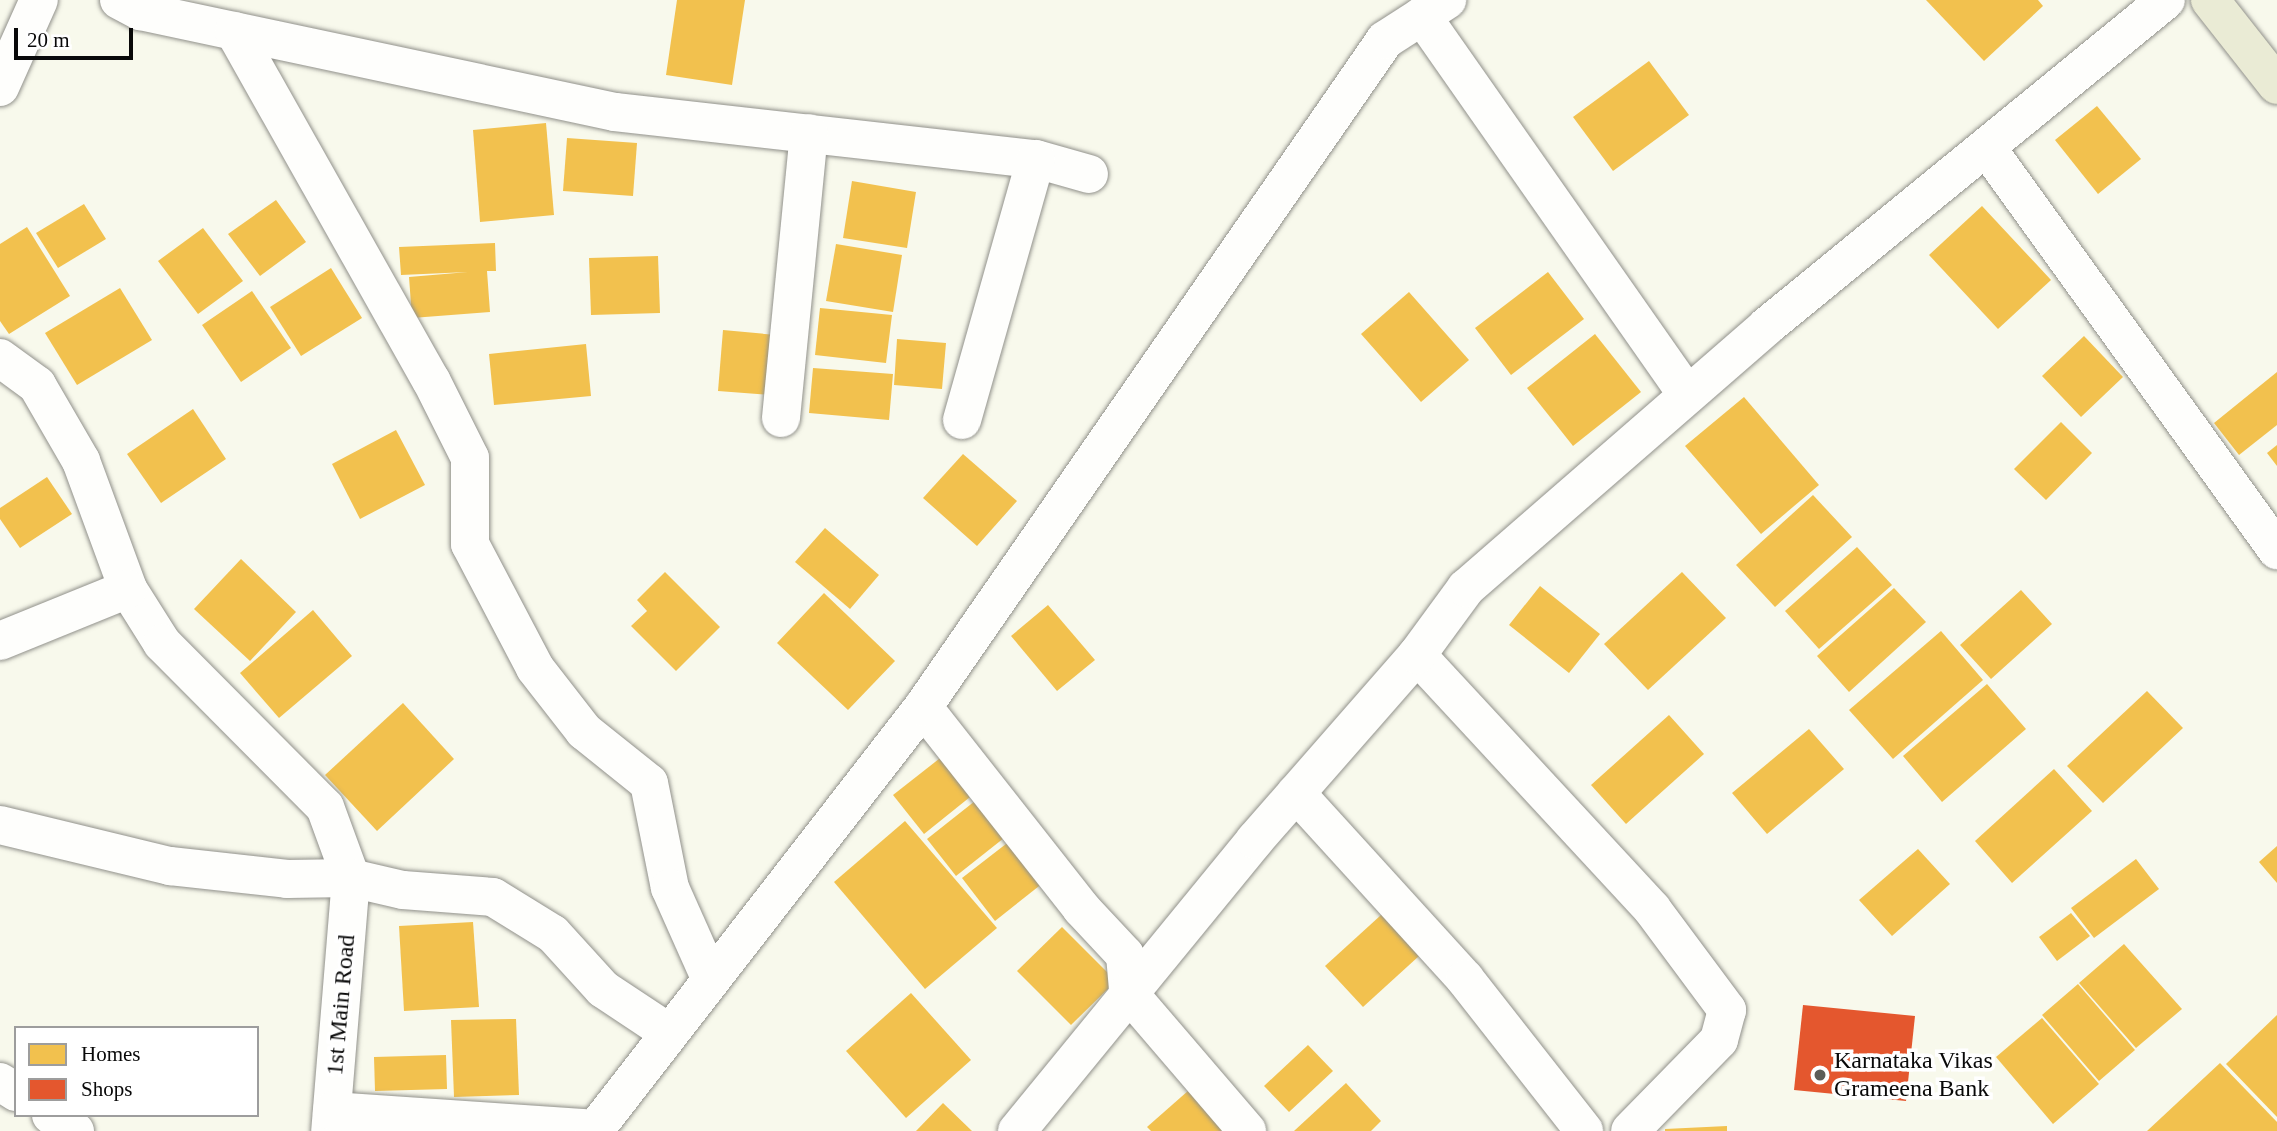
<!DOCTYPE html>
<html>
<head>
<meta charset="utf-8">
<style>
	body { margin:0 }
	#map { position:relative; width:2277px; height:1131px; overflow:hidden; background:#f8f9ec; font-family:Georgia,serif }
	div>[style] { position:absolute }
	.homes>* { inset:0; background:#f2c14e }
	.shops>* { inset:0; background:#e4572e }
	.roads { filter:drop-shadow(0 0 2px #91918b) drop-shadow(0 0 2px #91918b) }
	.minor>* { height:38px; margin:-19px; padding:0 19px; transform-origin:19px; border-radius:19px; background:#fefefc }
	.major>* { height:38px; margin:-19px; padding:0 19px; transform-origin:19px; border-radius:19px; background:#eaebd5 }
	.dots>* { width:19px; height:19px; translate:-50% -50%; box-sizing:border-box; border:4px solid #fff; border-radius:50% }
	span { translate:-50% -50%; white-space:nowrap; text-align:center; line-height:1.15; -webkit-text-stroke:7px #fff; paint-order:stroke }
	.street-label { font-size:24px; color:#090909 }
	.poi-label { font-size:24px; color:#090909 }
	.left { translate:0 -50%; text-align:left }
	.legend { position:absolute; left:14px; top:1026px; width:245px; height:91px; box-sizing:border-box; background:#fff; border:2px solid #9d9d9d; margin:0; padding:9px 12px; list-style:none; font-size:21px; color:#090909 }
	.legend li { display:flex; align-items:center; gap:14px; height:35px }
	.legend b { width:35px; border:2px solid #9d9d9d }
	.scale { position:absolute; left:14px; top:28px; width:119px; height:32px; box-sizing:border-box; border:4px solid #090909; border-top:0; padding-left:9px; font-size:21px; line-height:24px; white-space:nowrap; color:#090909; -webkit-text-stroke:5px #fff; paint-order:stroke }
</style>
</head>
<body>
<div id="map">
	<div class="homes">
		<i style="clip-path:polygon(677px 0,745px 0,732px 85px,666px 75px)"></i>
		<i style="clip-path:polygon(1926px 0,2038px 0,2043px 6px,1984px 61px)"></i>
		<i style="clip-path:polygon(1649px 61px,1689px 115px,1613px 171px,1573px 117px)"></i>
		<i style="clip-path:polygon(2097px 106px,2141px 159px,2098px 194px,2055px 140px)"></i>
		<i style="clip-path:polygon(546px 123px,554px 215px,480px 222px,473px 130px)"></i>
		<i style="clip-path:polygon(567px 138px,637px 143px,633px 196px,563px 191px)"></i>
		<i style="clip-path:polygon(852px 181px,916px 192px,907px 248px,843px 238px)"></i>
		<i style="clip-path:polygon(276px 200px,306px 242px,260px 276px,228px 234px)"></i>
		<i style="clip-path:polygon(84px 204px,106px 239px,58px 268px,36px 233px)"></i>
		<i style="clip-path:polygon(1982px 206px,2051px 280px,1998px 329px,1929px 255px)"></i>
		<i style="clip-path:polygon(27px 227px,70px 296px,9px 334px,0 321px,0 244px)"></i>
		<i style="clip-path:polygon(203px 228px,243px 281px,198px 314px,158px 261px)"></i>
		<i style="clip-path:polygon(495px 243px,496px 271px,487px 271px,490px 312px,412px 318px,409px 277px,468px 272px,401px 275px,399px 247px)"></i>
		<i style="clip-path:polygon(836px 244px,902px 255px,893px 312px,826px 301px)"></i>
		<i style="clip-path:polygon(658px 256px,660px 313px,591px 315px,589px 258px)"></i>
		<i style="clip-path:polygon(331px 268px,362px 318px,301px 356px,270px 307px)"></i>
		<i style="clip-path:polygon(1548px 272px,1584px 319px,1511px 375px,1475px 328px)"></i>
		<i style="clip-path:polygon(120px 288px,152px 340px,77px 385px,45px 333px)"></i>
		<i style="clip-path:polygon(252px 291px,291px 348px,241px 382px,202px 325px)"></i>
		<i style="clip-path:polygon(1409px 292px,1469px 360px,1421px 402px,1361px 334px)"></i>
		<i style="clip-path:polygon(820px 308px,892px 315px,886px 363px,815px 355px)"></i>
		<i style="clip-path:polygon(723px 330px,776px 335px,771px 395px,718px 391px)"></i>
		<i style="clip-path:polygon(1595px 334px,1641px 392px,1573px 446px,1527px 388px)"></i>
		<i style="clip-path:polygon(2084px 336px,2123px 377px,2081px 417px,2042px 376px)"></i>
		<i style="clip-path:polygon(897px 339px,946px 343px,942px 389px,894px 385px)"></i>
		<i style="clip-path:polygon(586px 344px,591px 396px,494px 405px,489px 354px)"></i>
		<i style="clip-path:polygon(813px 368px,893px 374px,889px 420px,809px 413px)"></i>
		<i style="clip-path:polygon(2277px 372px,2277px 425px,2239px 455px,2214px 423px)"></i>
		<i style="clip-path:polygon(1744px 397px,1819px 485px,1761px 534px,1685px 446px)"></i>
		<i style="clip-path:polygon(193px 409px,226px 459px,161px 503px,127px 454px)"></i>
		<i style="clip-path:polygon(2061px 422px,2092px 453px,2046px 500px,2014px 469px)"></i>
		<i style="clip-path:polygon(396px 430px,425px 485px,360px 519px,332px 464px)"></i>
		<i style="clip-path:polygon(2277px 445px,2277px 466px,2267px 453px)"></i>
		<i style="clip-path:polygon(963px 454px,1017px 501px,977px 546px,923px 498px)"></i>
		<i style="clip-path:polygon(47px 477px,72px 514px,20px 548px,0 519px,0 508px)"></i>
		<i style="clip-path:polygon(1813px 495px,1852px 537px,1775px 607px,1736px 565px)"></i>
		<i style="clip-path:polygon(825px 528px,879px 575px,850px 609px,795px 562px)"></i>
		<i style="clip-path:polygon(1857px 547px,1892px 585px,1819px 649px,1785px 611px)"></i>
		<i style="clip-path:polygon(241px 559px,296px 612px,250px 661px,194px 609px)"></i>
		<i style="clip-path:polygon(665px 572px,720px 627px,676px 671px,631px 626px,647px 611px,637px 600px)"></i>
		<i style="clip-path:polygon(1682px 572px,1726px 618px,1648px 690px,1604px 644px)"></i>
		<i style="clip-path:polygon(1540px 586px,1600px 634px,1569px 673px,1509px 625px)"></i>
		<i style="clip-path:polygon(1894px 588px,1926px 622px,1849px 692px,1817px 656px)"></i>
		<i style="clip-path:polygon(2021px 590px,2052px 624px,1991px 679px,1960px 645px)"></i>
		<i style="clip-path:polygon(824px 593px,895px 661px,848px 710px,777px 643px)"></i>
		<i style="clip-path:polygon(1048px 605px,1095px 660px,1057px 691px,1011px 636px)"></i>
		<i style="clip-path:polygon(313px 610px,352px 656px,279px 718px,240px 673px)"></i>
		<i style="clip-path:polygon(1941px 631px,1983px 680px,1893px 759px,1849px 710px)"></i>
		<i style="clip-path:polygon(1987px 684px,2026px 729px,1942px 802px,1903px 756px)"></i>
		<i style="clip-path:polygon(2147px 691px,2183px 728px,2103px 803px,2067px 766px)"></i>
		<i style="clip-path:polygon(403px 703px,454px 759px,377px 831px,325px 775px)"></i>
		<i style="clip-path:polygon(1669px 715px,1704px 754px,1626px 824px,1591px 785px)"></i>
		<i style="clip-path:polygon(1809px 729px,1844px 769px,1767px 834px,1732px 793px)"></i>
		<i style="clip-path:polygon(944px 755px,975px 793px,924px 834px,893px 795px)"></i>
		<i style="clip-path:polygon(2054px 769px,2092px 811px,2012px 883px,1975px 841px)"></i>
		<i style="clip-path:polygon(975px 801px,1004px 838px,956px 876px,927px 839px)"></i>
		<i style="clip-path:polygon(905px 821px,997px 928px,925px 989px,834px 882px)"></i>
		<i style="clip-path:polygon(1015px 837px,1048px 879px,995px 921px,962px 878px)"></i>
		<i style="clip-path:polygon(2277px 846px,2277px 883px,2259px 862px)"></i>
		<i style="clip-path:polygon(1918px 849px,1950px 884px,1892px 936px,1859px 900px)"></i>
		<i style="clip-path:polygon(2136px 859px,2159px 889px,2094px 938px,2071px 908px)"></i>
		<i style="clip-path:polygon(1392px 905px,1430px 946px,1363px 1007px,1325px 966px)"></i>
		<i style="clip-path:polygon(2071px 913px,2090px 936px,2057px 961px,2039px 937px)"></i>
		<i style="clip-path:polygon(473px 922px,479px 1007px,404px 1011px,399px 926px)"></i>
		<i style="clip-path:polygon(1062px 927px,1116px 981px,1071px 1025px,1017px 971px)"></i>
		<i style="clip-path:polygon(2124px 944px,2182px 1009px,2136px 1048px,2079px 983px)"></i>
		<i style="clip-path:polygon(2078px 984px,2135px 1050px,2099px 1081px,2042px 1015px)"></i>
		<i style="clip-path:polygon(911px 993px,971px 1060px,906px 1118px,846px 1051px)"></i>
		<i style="clip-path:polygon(2277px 1015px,2277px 1117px,2226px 1064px)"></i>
		<i style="clip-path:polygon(2042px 1018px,2099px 1084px,2053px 1124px,1996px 1057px)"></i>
		<i style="clip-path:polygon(516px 1019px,519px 1095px,454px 1097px,451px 1020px)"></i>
		<i style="clip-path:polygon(1308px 1045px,1333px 1071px,1289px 1112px,1264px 1086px)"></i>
		<i style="clip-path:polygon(446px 1055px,447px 1089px,375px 1091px,374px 1057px)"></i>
		<i style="clip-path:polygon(2220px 1063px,2277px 1122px,2277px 1131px,2147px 1131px)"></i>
		<i style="clip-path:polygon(1197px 1083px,1232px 1121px,1221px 1131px,1151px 1131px,1147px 1127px)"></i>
		<i style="clip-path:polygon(1346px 1083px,1381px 1121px,1371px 1131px,1294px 1131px)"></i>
		<i style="clip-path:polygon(943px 1103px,972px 1131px,916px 1131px)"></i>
		<i style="clip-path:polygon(1727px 1126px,1727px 1131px,1665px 1131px,1665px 1129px)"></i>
	</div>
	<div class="shops">
		<i style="clip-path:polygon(1803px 1005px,1915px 1016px,1906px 1101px,1794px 1090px)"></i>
	</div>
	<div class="roads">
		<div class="minor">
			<i style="left:119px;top:0;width:24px;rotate:28deg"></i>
			<i style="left:140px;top:11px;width:486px;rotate:12deg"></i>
			<i style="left:615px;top:112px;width:424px;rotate:6.4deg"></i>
			<i style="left:1036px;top:159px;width:55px;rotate:15.8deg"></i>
			<i style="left:1422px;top:16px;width:462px;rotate:55deg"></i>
			<i style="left:234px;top:31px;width:401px;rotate:60.6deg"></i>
			<i style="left:431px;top:380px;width:87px;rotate:63.4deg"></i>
			<i style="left:470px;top:458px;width:86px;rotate:90deg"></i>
			<i style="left:470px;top:544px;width:140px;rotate:62.3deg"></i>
			<i style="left:535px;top:668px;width:80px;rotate:52.1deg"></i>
			<i style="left:584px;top:731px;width:83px;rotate:38.7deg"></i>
			<i style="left:649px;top:783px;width:107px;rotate:78.7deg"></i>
			<i style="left:670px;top:888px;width:98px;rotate:66deg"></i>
			<i style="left:0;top:87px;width:95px;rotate:-65.9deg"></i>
			<i style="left:1987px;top:148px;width:496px;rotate:54.2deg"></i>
			<i style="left:0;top:358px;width:46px;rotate:36.1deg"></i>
			<i style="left:37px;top:385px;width:88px;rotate:59.9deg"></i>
			<i style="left:81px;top:461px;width:136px;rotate:69.8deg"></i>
			<i style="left:128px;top:589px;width:64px;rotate:57.8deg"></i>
			<i style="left:162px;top:643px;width:231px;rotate:45.2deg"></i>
			<i style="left:325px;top:807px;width:76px;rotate:69.9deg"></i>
			<i style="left:351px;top:878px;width:254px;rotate:94.7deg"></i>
			<i style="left:781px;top:418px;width:286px;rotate:-84.4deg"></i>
			<i style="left:962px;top:420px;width:271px;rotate:-74.2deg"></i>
			<i style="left:0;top:641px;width:138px;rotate:-22.1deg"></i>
			<i style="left:1417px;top:655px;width:346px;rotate:47.2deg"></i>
			<i style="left:1652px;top:909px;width:126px;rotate:53.4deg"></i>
			<i style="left:1727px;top:1010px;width:31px;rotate:105deg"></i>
			<i style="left:1719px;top:1040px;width:127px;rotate:134.4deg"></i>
			<i style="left:923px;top:707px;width:256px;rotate:51.8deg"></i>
			<i style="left:1081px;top:908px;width:64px;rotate:46.9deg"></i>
			<i style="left:1125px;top:955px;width:37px;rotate:85deg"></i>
			<i style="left:1128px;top:992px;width:183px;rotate:49.4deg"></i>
			<i style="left:1296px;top:793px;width:251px;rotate:47.7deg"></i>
			<i style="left:1465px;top:979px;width:193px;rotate:51.9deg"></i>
			<i style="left:0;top:825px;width:175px;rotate:13.6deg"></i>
			<i style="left:170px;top:866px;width:118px;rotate:6.3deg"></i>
			<i style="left:287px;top:879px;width:64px;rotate:-0.9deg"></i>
			<i style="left:351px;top:878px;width:53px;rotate:13deg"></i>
			<i style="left:403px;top:890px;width:90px;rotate:4.4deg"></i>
			<i style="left:493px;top:897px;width:70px;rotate:31.7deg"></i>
			<i style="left:553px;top:934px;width:74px;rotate:47.7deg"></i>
			<i style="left:603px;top:989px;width:78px;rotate:33.5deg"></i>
			<i style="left:0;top:1082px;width:19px;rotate:32deg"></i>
			<i style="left:332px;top:1111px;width:265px;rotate:3.9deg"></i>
			<i style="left:51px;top:1115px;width:29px;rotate:34deg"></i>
			<i style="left:594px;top:1131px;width:537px;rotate:-52.19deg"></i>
			<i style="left:923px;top:707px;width:811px;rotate:-55.29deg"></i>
			<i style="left:1385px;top:40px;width:74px;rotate:-32.8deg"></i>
			<i style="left:1017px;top:1131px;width:376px;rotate:-50.7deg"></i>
			<i style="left:1255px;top:840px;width:246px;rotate:-48.8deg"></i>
			<i style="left:1417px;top:655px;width:83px;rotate:-53.8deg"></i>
			<i style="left:1466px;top:588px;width:399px;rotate:-41deg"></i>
			<i style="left:1767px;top:326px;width:515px;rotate:-39.25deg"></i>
		</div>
		<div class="major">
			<i style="left:2210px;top:0;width:108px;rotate:51.8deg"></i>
		</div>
	</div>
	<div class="dots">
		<i style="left:1820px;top:1075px;background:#5d5d58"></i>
	</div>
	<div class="street-label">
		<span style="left:341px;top:1005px;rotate:-85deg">1st Main Road</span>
	</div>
	<div class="poi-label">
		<span class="left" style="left:1834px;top:1075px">Karnataka Vikas<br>Grameena Bank</span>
	</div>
	<ul class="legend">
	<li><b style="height:19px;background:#f2c14e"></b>Homes</li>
	<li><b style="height:19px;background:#e4572e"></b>Shops</li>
	</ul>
	<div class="scale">20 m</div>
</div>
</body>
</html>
